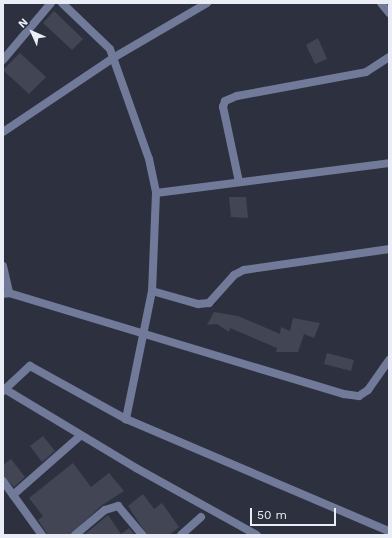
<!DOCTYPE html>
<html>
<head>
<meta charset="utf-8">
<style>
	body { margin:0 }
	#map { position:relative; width:392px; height:538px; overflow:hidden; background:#2d313f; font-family:"Work Sans",sans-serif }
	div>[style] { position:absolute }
	.building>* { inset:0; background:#424654 }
	.minor>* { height:8px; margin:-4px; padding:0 4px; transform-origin:4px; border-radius:4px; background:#717a99 }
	span { translate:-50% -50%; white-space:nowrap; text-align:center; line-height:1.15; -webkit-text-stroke:4px #2d313f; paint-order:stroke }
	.frame { position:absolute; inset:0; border:4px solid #eaedf6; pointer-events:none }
	.north { position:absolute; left:12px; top:12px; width:40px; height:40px; -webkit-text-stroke:3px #2d313f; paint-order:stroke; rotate:315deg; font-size:11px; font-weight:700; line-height:16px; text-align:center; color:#eaedf6 }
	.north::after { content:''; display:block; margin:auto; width:14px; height:18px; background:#eaedf6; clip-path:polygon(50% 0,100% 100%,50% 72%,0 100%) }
	.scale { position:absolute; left:250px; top:508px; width:86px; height:18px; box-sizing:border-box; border:2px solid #eaedf6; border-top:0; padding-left:5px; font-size:12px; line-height:14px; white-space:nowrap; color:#eaedf6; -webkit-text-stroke:3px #2d313f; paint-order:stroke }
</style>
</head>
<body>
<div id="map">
	<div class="building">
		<i style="clip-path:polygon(54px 11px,83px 39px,72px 50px,43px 23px)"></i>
		<i style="clip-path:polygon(318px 38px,327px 59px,315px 64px,306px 45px)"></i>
		<i style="clip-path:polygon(20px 53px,46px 77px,29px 94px,3px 70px)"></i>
		<i style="clip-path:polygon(229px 197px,246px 197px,248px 218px,231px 217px)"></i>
		<i style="clip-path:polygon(214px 312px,238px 316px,280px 334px,281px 327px,290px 331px,293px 318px,320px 323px,314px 338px,304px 334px,298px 352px,276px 352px,277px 348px,230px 328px,229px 332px,217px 324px,207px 325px)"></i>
		<i style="clip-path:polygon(327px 353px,354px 360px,351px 371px,324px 364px)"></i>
		<i style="clip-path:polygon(43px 436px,55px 451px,42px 462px,30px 446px)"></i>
		<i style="clip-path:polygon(11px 459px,25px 477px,14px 487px,3px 476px,3px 465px)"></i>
		<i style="clip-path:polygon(73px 463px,91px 487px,109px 473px,124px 491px,101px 506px,70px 535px,48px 535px,38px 520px,43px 516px,29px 498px)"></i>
		<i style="clip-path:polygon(143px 494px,154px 509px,162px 503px,179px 527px,169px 535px,147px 535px,128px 506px)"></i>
		<i style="clip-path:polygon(108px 515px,121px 534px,129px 528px,135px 535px,84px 535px)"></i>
	</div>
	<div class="minor">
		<i style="left:62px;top:3px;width:66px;rotate:43.8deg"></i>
		<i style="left:110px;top:49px;width:117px;rotate:70.5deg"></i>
		<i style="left:149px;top:159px;width:35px;rotate:78deg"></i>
		<i style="left:156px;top:193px;width:98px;rotate:92.3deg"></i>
		<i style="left:152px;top:291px;width:131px;rotate:101.5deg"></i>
		<i style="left:381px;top:3px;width:13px;rotate:51deg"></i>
		<i style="left:3px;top:60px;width:75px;rotate:-49.9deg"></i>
		<i style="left:3px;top:132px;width:133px;rotate:-33.9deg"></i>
		<i style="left:113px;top:58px;width:109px;rotate:-30.3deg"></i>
		<i style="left:239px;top:182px;width:77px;rotate:-102deg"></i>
		<i style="left:223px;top:107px;width:6px;rotate:-72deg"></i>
		<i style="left:225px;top:101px;width:13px;rotate:-23deg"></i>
		<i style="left:237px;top:96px;width:131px;rotate:-10.5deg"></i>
		<i style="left:366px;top:72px;width:27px;rotate:-33deg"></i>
		<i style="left:156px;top:193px;width:235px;rotate:-7.3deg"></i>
		<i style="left:3px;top:266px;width:28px;rotate:77deg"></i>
		<i style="left:152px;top:291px;width:48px;rotate:15.8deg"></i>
		<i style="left:198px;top:304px;width:11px;rotate:-5deg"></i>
		<i style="left:209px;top:303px;width:38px;rotate:-48deg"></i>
		<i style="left:234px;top:275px;width:11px;rotate:-27deg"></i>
		<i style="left:244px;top:270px;width:147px;rotate:-8.2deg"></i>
		<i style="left:3px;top:294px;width:6px;rotate:-9deg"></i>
		<i style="left:9px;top:293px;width:350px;rotate:16.8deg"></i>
		<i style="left:344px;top:394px;width:15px;rotate:8deg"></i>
		<i style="left:359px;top:396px;width:11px;rotate:-34deg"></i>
		<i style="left:368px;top:390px;width:37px;rotate:-55deg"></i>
		<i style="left:3px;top:388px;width:155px;rotate:31deg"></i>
		<i style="left:136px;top:468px;width:138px;rotate:29deg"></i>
		<i style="left:3px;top:391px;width:37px;rotate:-43deg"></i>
		<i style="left:30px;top:366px;width:110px;rotate:28.9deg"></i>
		<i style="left:126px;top:419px;width:286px;rotate:23.1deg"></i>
		<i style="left:3px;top:481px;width:67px;rotate:54.2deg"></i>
		<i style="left:13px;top:495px;width:89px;rotate:-41.4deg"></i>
		<i style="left:75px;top:535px;width:39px;rotate:-40deg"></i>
		<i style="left:105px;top:510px;width:14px;rotate:-17deg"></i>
		<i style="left:118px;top:506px;width:38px;rotate:50deg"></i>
		<i style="left:181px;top:535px;width:27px;rotate:-42deg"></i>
	</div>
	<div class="frame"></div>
	<div class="north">N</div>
	<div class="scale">50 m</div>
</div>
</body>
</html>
